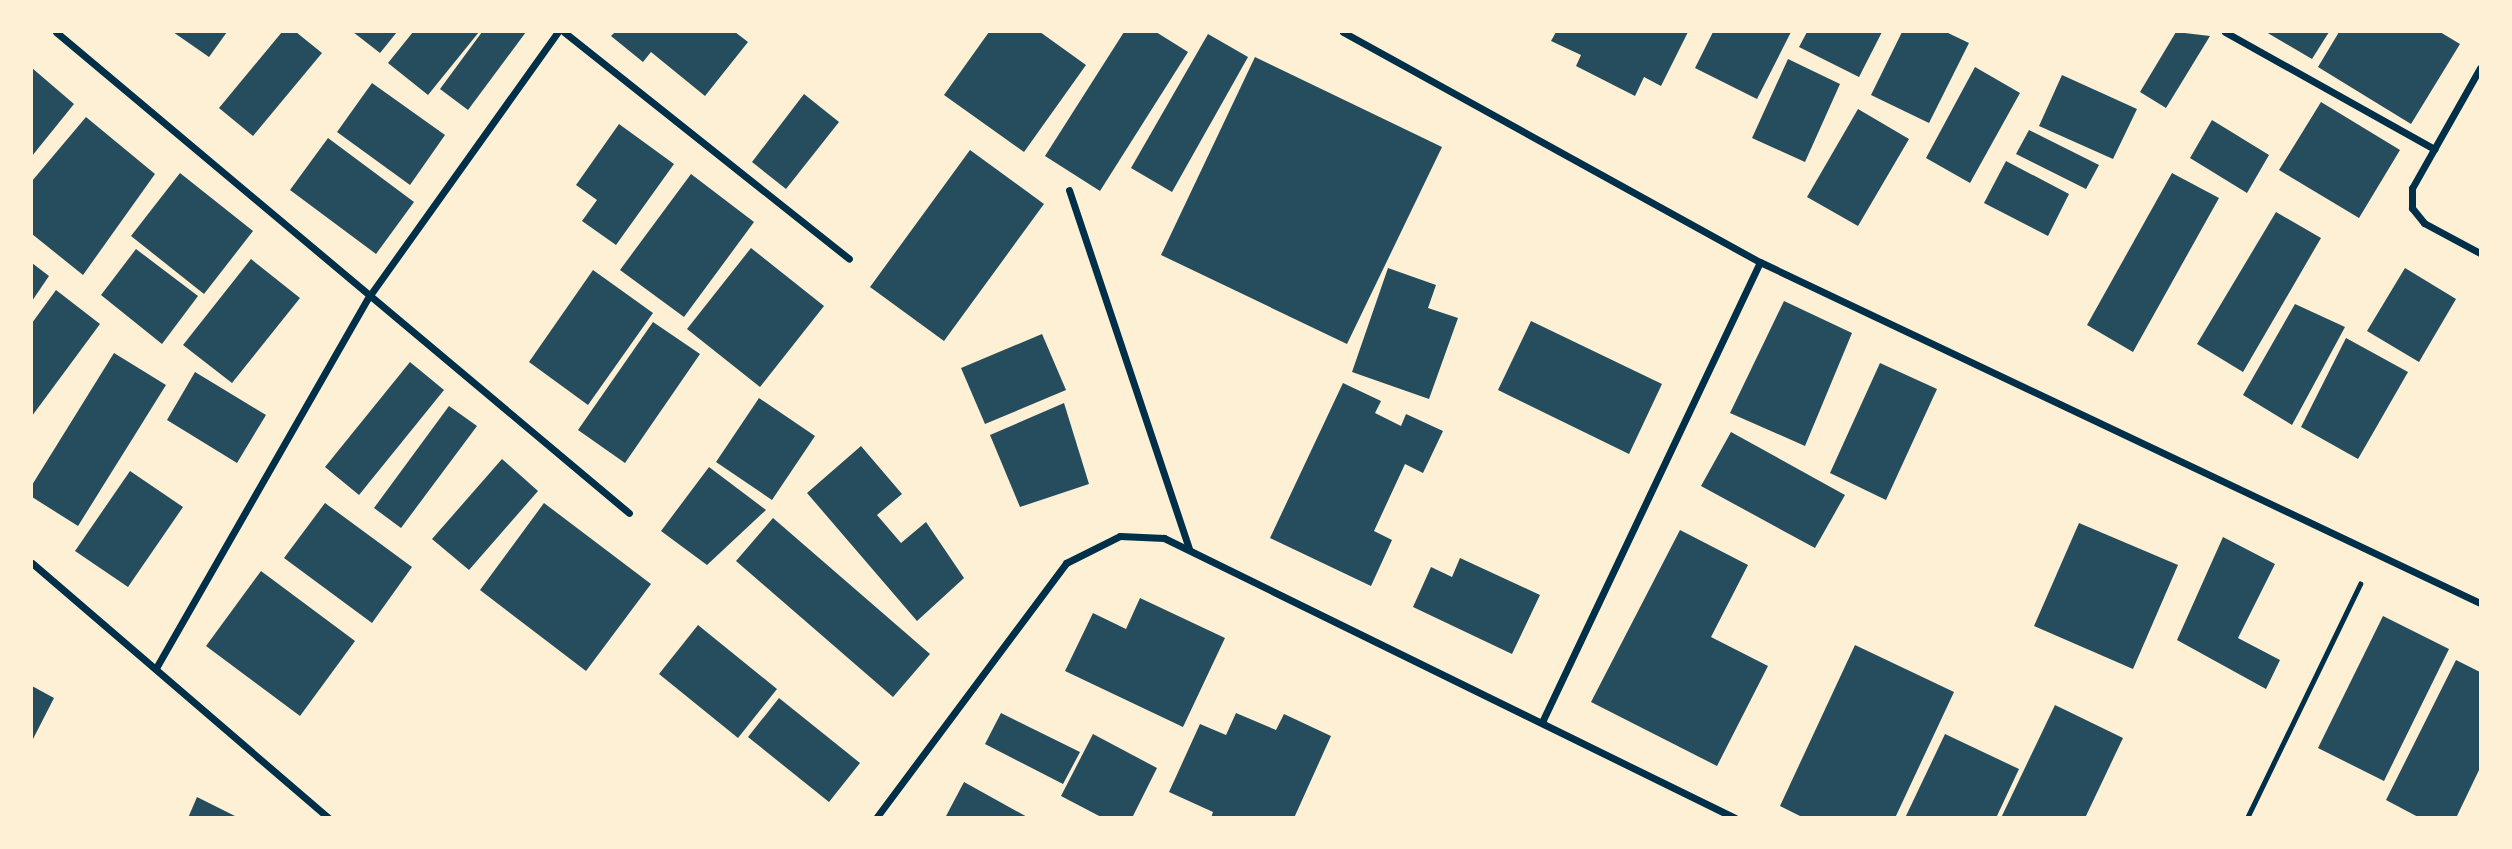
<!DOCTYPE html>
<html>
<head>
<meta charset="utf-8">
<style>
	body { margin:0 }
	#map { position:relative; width:2512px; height:849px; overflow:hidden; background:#fdf0d5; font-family:"Alegreya Sans",sans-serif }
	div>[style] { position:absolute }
	.building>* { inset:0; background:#264d5e }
	.path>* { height:4.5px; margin:-2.25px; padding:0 2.25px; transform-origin:2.25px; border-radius:2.25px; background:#003049 }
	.minor>* { height:7px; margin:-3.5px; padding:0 3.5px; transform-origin:3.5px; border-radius:3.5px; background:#003049 }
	span { translate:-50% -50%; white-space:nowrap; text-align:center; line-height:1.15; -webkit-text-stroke:6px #fdf0d5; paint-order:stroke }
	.frame { position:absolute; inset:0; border:33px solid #fdf0d5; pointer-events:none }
</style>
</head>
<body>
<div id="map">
	<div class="building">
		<i style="clip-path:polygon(173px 32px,227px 32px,209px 57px)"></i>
		<i style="clip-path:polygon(282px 32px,296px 32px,322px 53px,253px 136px,219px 108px)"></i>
		<i style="clip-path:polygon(353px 32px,397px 32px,380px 53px)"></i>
		<i style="clip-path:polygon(413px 32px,479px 32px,428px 95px,388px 63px)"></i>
		<i style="clip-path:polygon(482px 32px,526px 32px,468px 110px,440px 89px)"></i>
		<i style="clip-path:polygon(615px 32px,735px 32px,748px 42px,705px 96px,651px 52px,643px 62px,611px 36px)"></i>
		<i style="clip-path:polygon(989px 32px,1040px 32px,1086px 65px,1024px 152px,944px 95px)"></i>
		<i style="clip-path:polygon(1124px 32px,1156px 32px,1188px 52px,1100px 191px,1045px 156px)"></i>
		<i style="clip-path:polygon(1556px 32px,1688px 32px,1661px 86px,1644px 77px,1635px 96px,1576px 66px,1581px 55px,1551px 41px)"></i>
		<i style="clip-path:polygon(1713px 32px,1791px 32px,1757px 99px,1695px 68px)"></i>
		<i style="clip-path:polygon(1807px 32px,1882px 32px,1859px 77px,1799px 47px)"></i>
		<i style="clip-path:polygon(1902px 32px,1946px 32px,1969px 43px,1929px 123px,1871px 95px)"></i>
		<i style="clip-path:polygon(2176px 32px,2210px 36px,2166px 108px,2140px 92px)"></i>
		<i style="clip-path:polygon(2266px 32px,2329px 32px,2312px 59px)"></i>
		<i style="clip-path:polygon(2339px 32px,2440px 32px,2460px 44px,2411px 124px,2318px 67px)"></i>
		<i style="clip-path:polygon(1208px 34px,1248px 57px,1172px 192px,1131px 168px)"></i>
		<i style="clip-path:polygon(1255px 57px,1442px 147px,1347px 344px,1161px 255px)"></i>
		<i style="clip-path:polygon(1788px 59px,1840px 84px,1805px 162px,1752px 138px)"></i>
		<i style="clip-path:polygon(1975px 67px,2020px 93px,1970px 183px,1926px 158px)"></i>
		<i style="clip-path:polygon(32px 68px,74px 104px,32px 156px)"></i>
		<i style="clip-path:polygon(2062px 75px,2137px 109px,2113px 159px,2039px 126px)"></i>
		<i style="clip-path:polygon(372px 83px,445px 135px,410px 185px,337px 132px)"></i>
		<i style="clip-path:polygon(804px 94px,839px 122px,786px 189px,752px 162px)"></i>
		<i style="clip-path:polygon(2321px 102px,2400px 150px,2359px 218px,2279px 170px)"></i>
		<i style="clip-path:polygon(1858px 109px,1909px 139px,1858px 226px,1807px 197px)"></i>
		<i style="clip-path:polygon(86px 117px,155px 174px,83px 275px,32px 234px,32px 181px)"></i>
		<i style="clip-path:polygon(2212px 120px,2269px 155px,2247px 193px,2190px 158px)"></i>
		<i style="clip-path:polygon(619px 124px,674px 164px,616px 245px,582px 221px,597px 200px,576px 185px)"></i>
		<i style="clip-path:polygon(2029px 130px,2099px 165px,2086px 189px,2016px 154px)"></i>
		<i style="clip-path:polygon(328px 138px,414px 202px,376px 254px,290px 190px)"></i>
		<i style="clip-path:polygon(970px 150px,1044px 204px,944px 341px,870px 287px)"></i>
		<i style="clip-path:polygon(2006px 161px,2069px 194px,2048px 236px,1984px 203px)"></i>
		<i style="clip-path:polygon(180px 173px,253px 231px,204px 294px,131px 236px)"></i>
		<i style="clip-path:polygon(2172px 173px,2219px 198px,2133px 352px,2087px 325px)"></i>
		<i style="clip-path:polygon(691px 174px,754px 222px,684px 317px,620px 270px)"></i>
		<i style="clip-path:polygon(2276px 212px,2321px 238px,2243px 372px,2197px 344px)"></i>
		<i style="clip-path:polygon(751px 248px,824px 306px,760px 387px,687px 329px)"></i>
		<i style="clip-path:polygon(136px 249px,198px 296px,162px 344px,101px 295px)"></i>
		<i style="clip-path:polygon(251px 259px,300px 298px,232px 383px,183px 345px)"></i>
		<i style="clip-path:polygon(32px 263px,49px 276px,32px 301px)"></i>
		<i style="clip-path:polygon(1388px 268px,1436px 285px,1428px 308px,1458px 318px,1429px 399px,1352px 372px)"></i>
		<i style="clip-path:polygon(2405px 268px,2456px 299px,2419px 362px,2367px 331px)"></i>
		<i style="clip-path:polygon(593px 270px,653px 313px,588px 405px,529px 362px)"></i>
		<i style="clip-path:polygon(56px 290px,100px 324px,32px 416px,32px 323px)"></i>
		<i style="clip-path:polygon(1784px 301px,1852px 333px,1805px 446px,1730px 413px)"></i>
		<i style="clip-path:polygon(2295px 304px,2345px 327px,2292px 425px,2243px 395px)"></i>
		<i style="clip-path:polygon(1531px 321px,1662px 384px,1629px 454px,1498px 390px)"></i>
		<i style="clip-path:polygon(653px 322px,700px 354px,625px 463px,578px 430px)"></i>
		<i style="clip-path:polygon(1042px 334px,1066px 390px,985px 424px,961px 368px)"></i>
		<i style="clip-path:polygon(2346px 338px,2408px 372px,2358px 459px,2301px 427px)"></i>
		<i style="clip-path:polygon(114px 353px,166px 385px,78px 526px,32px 497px,32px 485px)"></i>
		<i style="clip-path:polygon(410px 362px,444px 390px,359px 495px,325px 467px)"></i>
		<i style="clip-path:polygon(1880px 363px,1937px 389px,1886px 500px,1830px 473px)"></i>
		<i style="clip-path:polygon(195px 372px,266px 415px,237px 463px,167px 420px)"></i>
		<i style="clip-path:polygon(1343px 383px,1381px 401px,1375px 413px,1401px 426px,1406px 414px,1443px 431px,1423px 473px,1405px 464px,1374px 531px,1392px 540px,1371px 586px,1270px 538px)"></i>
		<i style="clip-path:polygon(759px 398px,815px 436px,772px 500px,716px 462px)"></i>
		<i style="clip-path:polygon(1064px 403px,1089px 484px,1020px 507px,990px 435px)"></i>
		<i style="clip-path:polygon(449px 406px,477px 426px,401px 528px,374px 508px)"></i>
		<i style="clip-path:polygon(1731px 432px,1845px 495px,1815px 548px,1701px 486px)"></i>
		<i style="clip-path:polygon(861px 446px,902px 494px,877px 515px,901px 543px,926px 522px,964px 578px,917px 621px,807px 493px)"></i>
		<i style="clip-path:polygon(502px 459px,538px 491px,469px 570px,432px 539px)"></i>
		<i style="clip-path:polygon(709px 467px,766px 510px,707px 565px,661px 531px)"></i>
		<i style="clip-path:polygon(130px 471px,183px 507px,128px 587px,75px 551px)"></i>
		<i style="clip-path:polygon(325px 503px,412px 567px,372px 623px,284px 558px)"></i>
		<i style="clip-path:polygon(544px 503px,651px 584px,586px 671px,480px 590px)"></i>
		<i style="clip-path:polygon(773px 518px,930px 654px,893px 697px,736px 561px)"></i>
		<i style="clip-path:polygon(2079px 523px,2178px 565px,2133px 669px,2034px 626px)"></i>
		<i style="clip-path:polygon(1680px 530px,1748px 565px,1711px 637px,1768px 666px,1717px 766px,1591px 702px)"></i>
		<i style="clip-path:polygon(2223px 537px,2275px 564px,2238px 638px,2280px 660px,2266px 689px,2177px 640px)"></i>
		<i style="clip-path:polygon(1460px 558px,1540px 595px,1512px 654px,1413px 607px,1431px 567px,1452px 577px)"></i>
		<i style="clip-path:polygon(261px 571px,355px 641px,300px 716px,206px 646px)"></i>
		<i style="clip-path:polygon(1140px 598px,1225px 638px,1183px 727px,1065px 671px,1093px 613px,1126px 629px)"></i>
		<i style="clip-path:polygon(2383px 616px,2449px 649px,2384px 781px,2318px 748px)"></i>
		<i style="clip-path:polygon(698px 625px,777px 689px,738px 738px,659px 674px)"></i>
		<i style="clip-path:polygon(1855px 645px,1954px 692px,1895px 818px,1804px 818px,1780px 806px)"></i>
		<i style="clip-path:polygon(2456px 660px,2480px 672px,2480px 768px,2456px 818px,2420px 818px,2386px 800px)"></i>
		<i style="clip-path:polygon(32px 686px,54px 698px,32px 741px)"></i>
		<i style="clip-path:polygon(779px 698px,860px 763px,829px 802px,748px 737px)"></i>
		<i style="clip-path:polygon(2055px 705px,2123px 738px,2085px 818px,2001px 818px)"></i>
		<i style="clip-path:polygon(1001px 713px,1080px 752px,1063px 784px,985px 744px)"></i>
		<i style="clip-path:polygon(1236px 713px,1276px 730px,1284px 714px,1331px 736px,1294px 818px,1211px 818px,1213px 812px,1169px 792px,1200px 724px,1226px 735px)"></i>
		<i style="clip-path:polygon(1093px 734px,1157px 768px,1132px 818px,1103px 818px,1061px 796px)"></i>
		<i style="clip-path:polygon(1945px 734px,2019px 769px,1996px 818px,1905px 818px)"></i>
		<i style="clip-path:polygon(964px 782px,1029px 818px,945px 818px)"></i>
		<i style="clip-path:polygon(197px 797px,239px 818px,188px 818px)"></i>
	</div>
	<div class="path">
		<i style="left:2247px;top:818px;width:260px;rotate:-64.2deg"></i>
	</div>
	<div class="minor">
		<i style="left:56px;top:32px;width:748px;rotate:40.01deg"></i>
		<i style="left:564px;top:32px;width:364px;rotate:38.5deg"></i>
		<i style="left:1343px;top:32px;width:476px;rotate:28.9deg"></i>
		<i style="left:1760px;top:262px;width:797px;rotate:25.34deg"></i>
		<i style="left:2225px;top:32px;width:240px;rotate:29.2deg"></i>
		<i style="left:2480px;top:68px;width:138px;rotate:119.5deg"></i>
		<i style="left:2412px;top:188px;width:20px;rotate:90deg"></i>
		<i style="left:2412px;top:208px;width:19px;rotate:51deg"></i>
		<i style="left:2424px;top:223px;width:64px;rotate:28.2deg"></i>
		<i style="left:1069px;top:190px;width:379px;rotate:71.5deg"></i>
		<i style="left:32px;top:563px;width:391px;rotate:40.7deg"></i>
		<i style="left:156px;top:668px;width:426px;rotate:-60.2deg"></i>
		<i style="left:368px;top:298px;width:327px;rotate:-54.5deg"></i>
		<i style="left:1542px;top:722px;width:509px;rotate:-64.64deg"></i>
		<i style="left:876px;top:818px;width:318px;rotate:-53.3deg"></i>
		<i style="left:1066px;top:563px;width:60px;rotate:-26.6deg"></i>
		<i style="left:1120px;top:536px;width:44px;rotate:2.6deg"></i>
		<i style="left:1164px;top:538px;width:636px;rotate:26.12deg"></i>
	</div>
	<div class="frame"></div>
</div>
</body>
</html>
